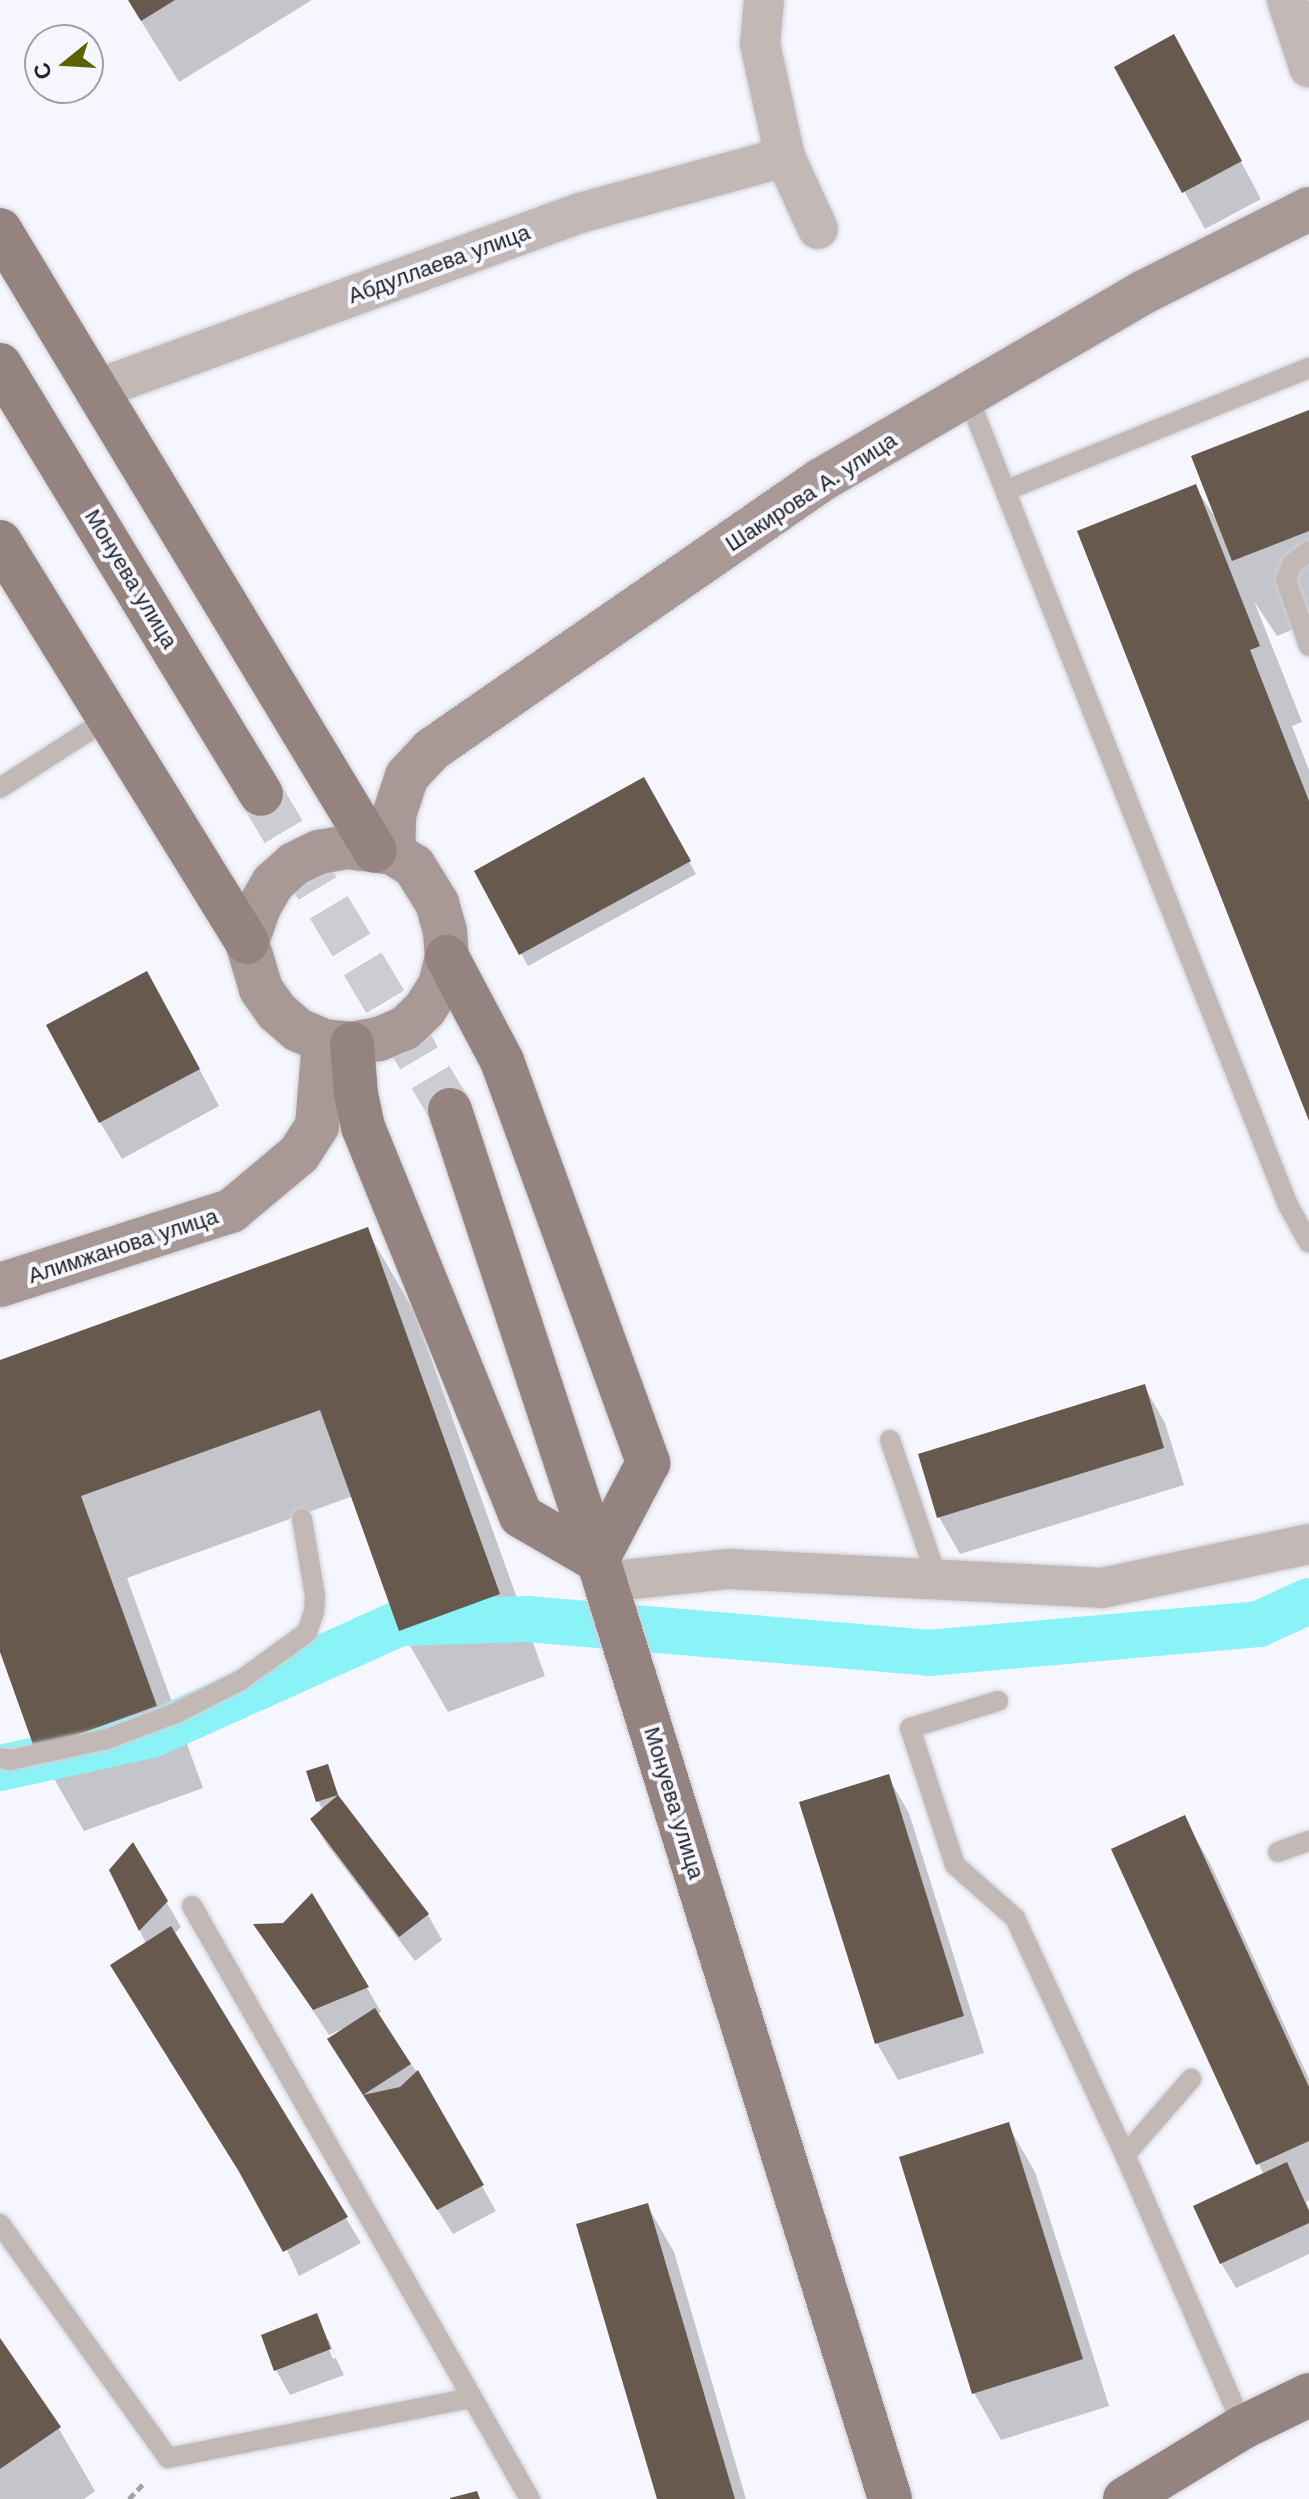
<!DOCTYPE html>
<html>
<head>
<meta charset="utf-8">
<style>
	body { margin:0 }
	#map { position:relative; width:1309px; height:2499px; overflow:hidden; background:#f6f6fe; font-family:"Work Sans",sans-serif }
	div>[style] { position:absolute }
	.shadow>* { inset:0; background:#0003 }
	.canal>* { height:46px; margin:-23px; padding:0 23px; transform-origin:23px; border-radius:23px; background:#8af3f8 }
	.building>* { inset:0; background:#67594d }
	.primary-tunnel>* { height:44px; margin-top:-22px; transform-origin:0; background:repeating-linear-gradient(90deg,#ccccd3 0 44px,transparent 0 66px) }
	.path>* { height:5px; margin-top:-2.5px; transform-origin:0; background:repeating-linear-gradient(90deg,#a3a3ab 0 8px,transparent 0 12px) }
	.roads { filter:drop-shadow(0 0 2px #d0d0d8) drop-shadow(0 0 2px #d0d0d8) }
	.lane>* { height:20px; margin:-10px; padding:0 10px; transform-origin:10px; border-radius:10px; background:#c2b8b6 }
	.street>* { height:40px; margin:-20px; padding:0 20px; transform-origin:20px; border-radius:20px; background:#c2b8b6 }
	.secondary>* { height:44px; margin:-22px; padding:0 22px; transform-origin:22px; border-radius:22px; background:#a89996 }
	.primary>* { height:44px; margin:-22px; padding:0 22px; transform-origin:22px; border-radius:22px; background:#95837f }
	span { translate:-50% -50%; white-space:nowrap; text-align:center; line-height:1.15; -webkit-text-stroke:8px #f6f6fe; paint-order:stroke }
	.street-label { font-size:22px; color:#222229 }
	.north { position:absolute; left:24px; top:24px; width:80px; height:80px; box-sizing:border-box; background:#f6f6fe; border:2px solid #a1a1a9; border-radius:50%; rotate:252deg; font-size:22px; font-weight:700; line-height:32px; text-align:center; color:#222229 }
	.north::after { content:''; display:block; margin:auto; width:28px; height:36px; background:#5b6200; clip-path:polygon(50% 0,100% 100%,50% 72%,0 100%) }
</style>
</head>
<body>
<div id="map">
	<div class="shadow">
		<i style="clip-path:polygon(128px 0,312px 0,179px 82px)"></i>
		<i style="clip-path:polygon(1117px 68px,1194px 74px,1261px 199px,1205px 229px)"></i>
		<i style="clip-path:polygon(1309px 412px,1309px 623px,1277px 636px,1254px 601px,1302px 722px,1292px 726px,1309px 770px,1309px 1116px,1195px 487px,1219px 523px)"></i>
		<i style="clip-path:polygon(644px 780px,696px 874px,528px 966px,476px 872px)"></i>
		<i style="clip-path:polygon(168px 1010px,219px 1106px,122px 1159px,100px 1122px)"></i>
		<i style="clip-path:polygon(367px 1230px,414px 1311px,545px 1676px,448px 1712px,401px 1630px,353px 1496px,127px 1578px,203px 1788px,84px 1831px,37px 1749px,0 1646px,0 1362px)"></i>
		<i style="clip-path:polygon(1144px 1386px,1165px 1423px,1184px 1485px,960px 1554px,939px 1517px)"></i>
		<i style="clip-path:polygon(327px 1767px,342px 1804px,428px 1915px,442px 1940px,415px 1961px,327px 1845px,312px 1820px,323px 1810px,318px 1801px)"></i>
		<i style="clip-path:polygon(888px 1777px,909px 1813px,984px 2053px,898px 2080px,877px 2043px)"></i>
		<i style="clip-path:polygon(1184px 1818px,1211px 1865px,1309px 2079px,1309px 2200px,1306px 2202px,1309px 2209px,1309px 2254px,1236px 2288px,1221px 2263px,1264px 2175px,1113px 1850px)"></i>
		<i style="clip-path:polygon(133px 1845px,181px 1927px,174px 1934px,361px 2243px,299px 2276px,112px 1870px)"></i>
		<i style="clip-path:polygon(257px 1926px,367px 1988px,381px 2012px,377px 2014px,418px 2074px,496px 2211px,453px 2234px,344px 2065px,342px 2029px,329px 2035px)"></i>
		<i style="clip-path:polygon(1008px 2125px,1035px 2172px,1109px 2406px,1001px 2440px,974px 2393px)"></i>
		<i style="clip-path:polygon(647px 2205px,674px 2252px,746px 2499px,659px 2499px)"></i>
		<i style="clip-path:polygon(evenodd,316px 2316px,344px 2375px,290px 2395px,276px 2370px,316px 2316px,325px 2340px,329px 2340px,336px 2358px,333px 2359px,325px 2340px)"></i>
		<i style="clip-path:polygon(0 2342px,59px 2429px,95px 2491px,84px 2499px,0 2499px)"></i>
	</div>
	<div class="canal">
		<i style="left:0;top:1768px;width:155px;rotate:-12.3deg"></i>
		<i style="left:151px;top:1735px;width:273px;rotate:-24.2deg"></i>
		<i style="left:400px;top:1623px;width:127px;rotate:-1.8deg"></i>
		<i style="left:527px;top:1619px;width:402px;rotate:4.8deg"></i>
		<i style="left:928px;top:1653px;width:332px;rotate:-5deg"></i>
		<i style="left:1259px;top:1624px;width:55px;rotate:-24.7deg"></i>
	</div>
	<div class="building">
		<i style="clip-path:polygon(128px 0,175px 0,141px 21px)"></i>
		<i style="clip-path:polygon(1174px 34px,1242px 161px,1182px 193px,1114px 67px)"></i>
		<i style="clip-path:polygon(1309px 410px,1309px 531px,1232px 561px,1191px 456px)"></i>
		<i style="clip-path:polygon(1196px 484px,1260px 646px,1250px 650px,1309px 801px,1309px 1121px,1077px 531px)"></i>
		<i style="clip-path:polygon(644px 777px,691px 861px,519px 955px,474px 871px)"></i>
		<i style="clip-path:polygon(147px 971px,200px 1069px,99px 1123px,46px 1025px)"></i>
		<i style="clip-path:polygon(368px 1227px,500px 1594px,399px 1631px,320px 1410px,81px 1496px,157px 1706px,35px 1750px,0 1652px,0 1360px)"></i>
		<i style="clip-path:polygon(1145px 1384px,1164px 1448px,937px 1518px,918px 1454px)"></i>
		<i style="clip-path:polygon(328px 1764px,338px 1795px,316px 1802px,306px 1771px)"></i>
		<i style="clip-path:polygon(889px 1774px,964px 2016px,875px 2044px,799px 1802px)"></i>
		<i style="clip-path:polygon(338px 1795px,429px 1914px,399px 1937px,310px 1819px)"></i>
		<i style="clip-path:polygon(1185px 1815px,1309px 2087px,1309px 2141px,1256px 2165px,1111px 1849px)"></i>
		<i style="clip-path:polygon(133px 1842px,168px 1901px,139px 1931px,109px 1870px)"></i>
		<i style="clip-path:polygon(312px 1893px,369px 1987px,313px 2010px,253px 1924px,283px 1923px)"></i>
		<i style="clip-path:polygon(171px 1926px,348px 2217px,283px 2252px,238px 2170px,110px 1965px)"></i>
		<i style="clip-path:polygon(375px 2008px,411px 2064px,363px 2095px,327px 2039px)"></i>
		<i style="clip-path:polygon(418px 2070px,484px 2185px,437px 2210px,363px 2095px,400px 2087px)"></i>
		<i style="clip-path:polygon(1009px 2122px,1083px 2359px,972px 2394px,899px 2157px)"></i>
		<i style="clip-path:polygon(1287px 2162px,1309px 2211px,1309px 2223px,1220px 2264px,1193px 2206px)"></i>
		<i style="clip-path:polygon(648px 2203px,735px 2499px,657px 2499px,576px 2224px)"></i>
		<i style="clip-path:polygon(317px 2313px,331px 2349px,274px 2371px,261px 2335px)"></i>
		<i style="clip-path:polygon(0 2338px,61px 2427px,0 2469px)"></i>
		<i style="clip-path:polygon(477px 2491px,480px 2499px,450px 2499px,450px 2498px)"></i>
	</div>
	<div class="primary-tunnel">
		<i style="left:261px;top:794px;width:368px;rotate:59.1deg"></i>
	</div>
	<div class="path">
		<i style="left:129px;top:2499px;width:23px;rotate:-47deg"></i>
	</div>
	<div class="roads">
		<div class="lane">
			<i style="left:967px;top:394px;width:872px;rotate:68.41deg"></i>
			<i style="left:1288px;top:1205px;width:43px;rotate:61.1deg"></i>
			<i style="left:1007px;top:490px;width:326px;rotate:-22deg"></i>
			<i style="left:1309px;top:551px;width:21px;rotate:143deg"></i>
			<i style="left:1292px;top:564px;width:17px;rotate:111deg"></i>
			<i style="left:1286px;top:580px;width:70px;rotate:70.8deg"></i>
			<i style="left:0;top:788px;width:130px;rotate:-32.7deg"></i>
			<i style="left:890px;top:1440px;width:146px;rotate:71.2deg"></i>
			<i style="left:998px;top:1701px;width:92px;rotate:162.9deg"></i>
			<i style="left:910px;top:1728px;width:144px;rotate:71.8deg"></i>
			<i style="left:955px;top:1865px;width:80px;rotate:41.5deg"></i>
			<i style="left:1015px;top:1918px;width:261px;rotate:65.1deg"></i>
			<i style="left:1125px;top:2155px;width:296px;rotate:66.5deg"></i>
			<i style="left:0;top:1758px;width:10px;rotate:11deg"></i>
			<i style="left:10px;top:1760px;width:99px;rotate:-12.2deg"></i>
			<i style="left:107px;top:1739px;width:74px;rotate:-20.6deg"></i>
			<i style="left:176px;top:1713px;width:73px;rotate:-26.9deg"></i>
			<i style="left:241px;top:1680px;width:57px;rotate:-35.7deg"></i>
			<i style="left:287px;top:1647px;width:25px;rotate:-37deg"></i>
			<i style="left:307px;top:1632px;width:21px;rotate:-71deg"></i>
			<i style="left:314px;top:1612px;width:16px;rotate:-86deg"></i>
			<i style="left:315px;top:1596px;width:78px;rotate:-99.6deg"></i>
			<i style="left:1278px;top:1852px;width:33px;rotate:-20deg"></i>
			<i style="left:192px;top:1906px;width:683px;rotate:60.32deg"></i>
			<i style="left:1125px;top:2155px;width:101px;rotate:-49deg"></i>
			<i style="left:0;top:2224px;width:288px;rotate:54.3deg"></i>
			<i style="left:168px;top:2458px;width:309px;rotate:-11.2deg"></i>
		</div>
		<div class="street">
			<i style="left:764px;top:0;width:44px;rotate:95.2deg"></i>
			<i style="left:760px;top:44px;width:116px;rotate:77.5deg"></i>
			<i style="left:785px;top:157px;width:79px;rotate:65.4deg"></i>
			<i style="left:1287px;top:0;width:71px;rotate:71.8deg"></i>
			<i style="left:98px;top:389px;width:513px;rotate:-20.06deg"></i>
			<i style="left:580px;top:213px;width:213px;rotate:-15.3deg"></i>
			<i style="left:605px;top:1582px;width:125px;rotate:-6deg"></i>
			<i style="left:729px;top:1569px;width:373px;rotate:2.9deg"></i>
			<i style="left:1102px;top:1588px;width:212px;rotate:-12deg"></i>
		</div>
		<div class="secondary">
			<i style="left:347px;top:847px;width:46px;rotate:7.4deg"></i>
			<i style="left:393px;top:853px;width:25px;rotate:32deg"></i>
			<i style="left:414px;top:866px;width:44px;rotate:58.1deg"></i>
			<i style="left:437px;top:903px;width:29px;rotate:74deg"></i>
			<i style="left:445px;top:931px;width:26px;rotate:86deg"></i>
			<i style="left:447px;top:957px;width:29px;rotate:104deg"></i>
			<i style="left:440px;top:985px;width:28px;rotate:122deg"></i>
			<i style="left:425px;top:1009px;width:28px;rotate:136deg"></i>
			<i style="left:405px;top:1028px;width:28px;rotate:157deg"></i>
			<i style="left:379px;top:1039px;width:27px;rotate:170deg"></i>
			<i style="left:352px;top:1044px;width:28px;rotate:-174deg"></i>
			<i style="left:324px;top:1041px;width:28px;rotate:-157deg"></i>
			<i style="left:298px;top:1030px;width:28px;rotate:-139deg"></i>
			<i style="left:277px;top:1012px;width:28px;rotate:-125deg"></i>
			<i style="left:261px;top:989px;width:49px;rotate:-106.6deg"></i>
			<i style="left:247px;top:942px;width:37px;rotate:-71deg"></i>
			<i style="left:259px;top:907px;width:28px;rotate:-60deg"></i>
			<i style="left:273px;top:883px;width:28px;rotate:-42deg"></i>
			<i style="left:294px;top:864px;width:28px;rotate:-26deg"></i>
			<i style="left:319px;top:852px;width:28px;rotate:-10deg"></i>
			<i style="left:393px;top:853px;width:38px;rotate:-88deg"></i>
			<i style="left:394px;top:815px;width:41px;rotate:-71.6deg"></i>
			<i style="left:407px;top:776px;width:35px;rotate:-47deg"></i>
			<i style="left:431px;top:750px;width:474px;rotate:-34.7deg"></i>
			<i style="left:821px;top:480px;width:374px;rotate:-30.2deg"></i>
			<i style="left:1144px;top:292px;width:185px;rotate:-26.7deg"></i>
			<i style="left:0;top:1285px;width:243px;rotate:-17.8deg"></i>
			<i style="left:231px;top:1211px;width:89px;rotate:-40deg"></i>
			<i style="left:299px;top:1154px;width:33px;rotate:-57deg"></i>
			<i style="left:317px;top:1126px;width:85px;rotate:-85.3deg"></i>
		</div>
		<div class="primary">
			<i style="left:0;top:230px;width:725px;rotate:58.87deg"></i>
			<i style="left:0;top:365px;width:502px;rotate:58.68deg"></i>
			<i style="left:0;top:542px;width:470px;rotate:58.3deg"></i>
			<i style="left:447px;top:957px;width:118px;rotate:62.1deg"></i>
			<i style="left:502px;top:1061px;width:428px;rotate:70deg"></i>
			<i style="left:648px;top:1463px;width:110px;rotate:117.7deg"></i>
			<i style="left:352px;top:1044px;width:50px;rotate:85.4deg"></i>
			<i style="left:356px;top:1094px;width:34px;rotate:78deg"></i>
			<i style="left:363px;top:1127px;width:420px;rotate:67.9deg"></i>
			<i style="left:521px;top:1516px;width:88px;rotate:30.1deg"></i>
			<i style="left:450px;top:1110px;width:497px;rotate:71.8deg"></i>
			<i style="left:605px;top:1582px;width:960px;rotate:72.73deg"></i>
			<i style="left:1125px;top:2499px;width:138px;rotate:-31.4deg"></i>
			<i style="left:1243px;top:2427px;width:73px;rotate:-25.9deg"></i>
		</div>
	</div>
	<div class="street-label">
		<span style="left:439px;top:264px;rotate:-20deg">Абдуллаева улица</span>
		<span style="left:811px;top:492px;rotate:-33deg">Шакирова А. улица</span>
		<span style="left:131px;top:579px;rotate:59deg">Монуева улица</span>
		<span style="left:123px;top:1246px;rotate:-18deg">Алимжанова улица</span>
		<span style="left:674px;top:1803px;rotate:73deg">Монуева улица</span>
	</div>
	<div class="north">С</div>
</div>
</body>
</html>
